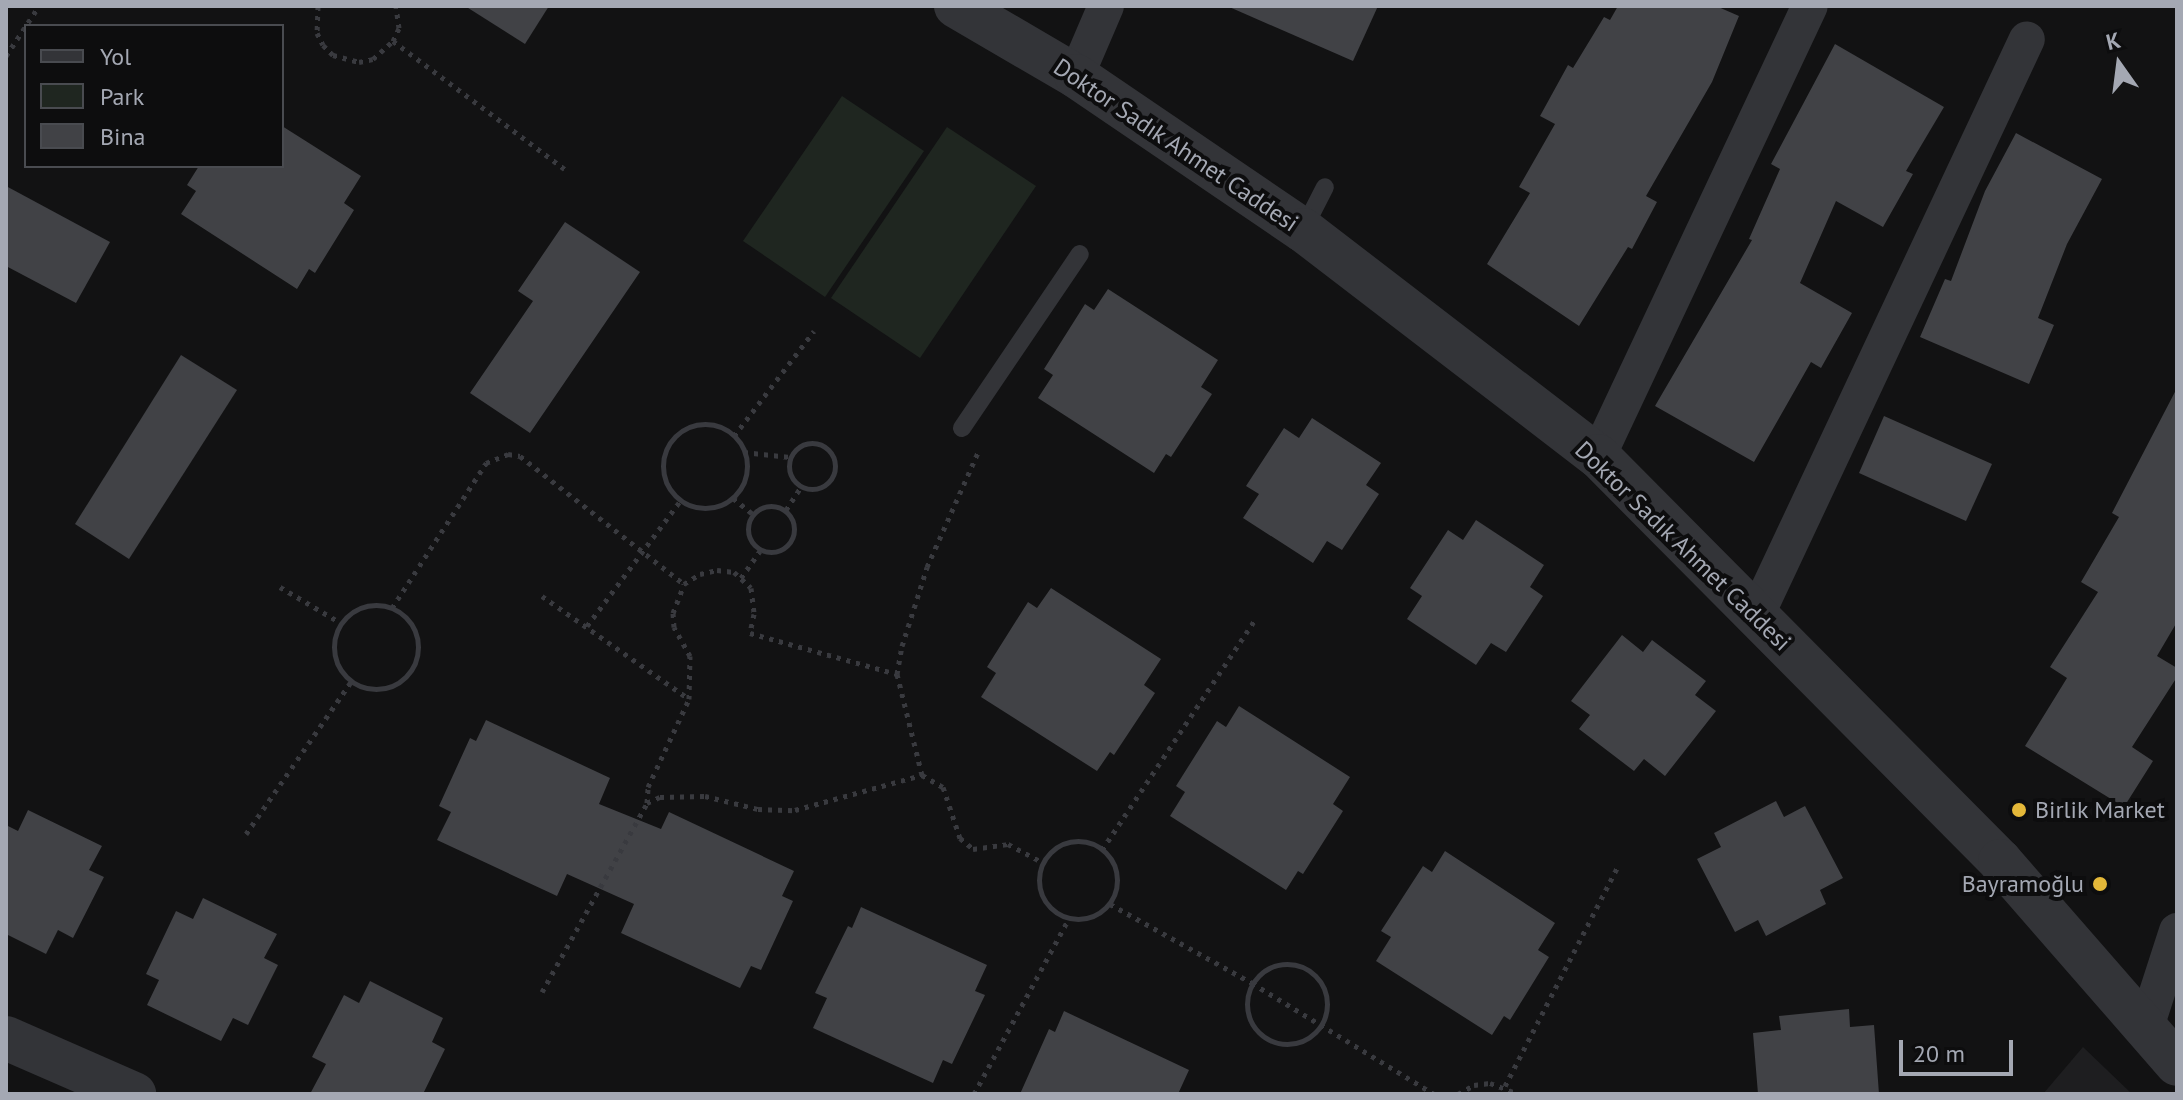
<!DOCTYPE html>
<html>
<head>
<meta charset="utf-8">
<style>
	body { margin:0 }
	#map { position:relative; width:2183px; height:1100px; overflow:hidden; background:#121213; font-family:"PT Sans",sans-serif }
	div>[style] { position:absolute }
	.built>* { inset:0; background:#1e1e20 }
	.green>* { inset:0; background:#1f2620 }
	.building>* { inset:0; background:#414246 }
	.path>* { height:5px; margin-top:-2.5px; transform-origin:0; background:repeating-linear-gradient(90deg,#393a3f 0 4px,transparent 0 10px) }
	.path>.ring { margin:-2.5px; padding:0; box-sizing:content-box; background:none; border:5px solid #393a3f; border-radius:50% }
	.service>* { height:18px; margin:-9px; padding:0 9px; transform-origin:9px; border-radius:9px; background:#333438 }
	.minor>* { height:36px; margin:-18px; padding:0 18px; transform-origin:18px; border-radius:18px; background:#333438 }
	.tertiary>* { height:44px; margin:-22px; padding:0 22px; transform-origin:22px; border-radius:22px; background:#333438 }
	.dots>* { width:22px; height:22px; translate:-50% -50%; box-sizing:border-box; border:4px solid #0d0d0e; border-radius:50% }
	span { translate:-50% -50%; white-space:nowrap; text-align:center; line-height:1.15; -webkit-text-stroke:8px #0d0d0e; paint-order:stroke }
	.street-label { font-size:24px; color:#a4a8b3 }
	.poi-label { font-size:24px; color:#a4a8b3 }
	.left { translate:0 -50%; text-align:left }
	.right { translate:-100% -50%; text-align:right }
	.frame { position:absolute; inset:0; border:8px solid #a4a8b3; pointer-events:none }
	.legend { position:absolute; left:24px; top:24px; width:260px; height:144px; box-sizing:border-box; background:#0d0d0e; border:2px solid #494b50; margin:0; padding:10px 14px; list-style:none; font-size:24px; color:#a4a8b3 }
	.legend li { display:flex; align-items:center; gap:16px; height:40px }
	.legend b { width:40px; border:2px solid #494b50 }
	.north { position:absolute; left:2079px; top:24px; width:80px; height:80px; -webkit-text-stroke:6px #0d0d0e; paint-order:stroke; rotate:346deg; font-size:22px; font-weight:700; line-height:32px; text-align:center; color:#a4a8b3 }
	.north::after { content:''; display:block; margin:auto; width:28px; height:36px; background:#a4a8b3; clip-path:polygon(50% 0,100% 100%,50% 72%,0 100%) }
	.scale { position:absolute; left:1899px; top:1040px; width:114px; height:36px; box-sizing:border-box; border:4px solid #a4a8b3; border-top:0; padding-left:10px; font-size:24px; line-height:28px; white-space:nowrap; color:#a4a8b3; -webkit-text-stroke:6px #0d0d0e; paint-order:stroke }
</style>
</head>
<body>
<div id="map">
	<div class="built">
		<i style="clip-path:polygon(2083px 1047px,2132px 1094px,2043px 1094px)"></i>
	</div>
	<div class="green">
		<i style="clip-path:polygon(842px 96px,924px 151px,825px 297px,743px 241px)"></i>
		<i style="clip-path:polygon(947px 127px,1036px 186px,920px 358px,831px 298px)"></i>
	</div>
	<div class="building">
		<i style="clip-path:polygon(465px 6px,549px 6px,525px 44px)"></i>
		<i style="clip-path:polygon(1227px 6px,1378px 6px,1353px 61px)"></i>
		<i style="clip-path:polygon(1618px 6px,1716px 6px,1739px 16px,1712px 82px,1646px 196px,1657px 202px,1632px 249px,1628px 247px,1579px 326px,1487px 264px,1530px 193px,1519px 187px,1555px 124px,1540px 116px,1568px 65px,1573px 68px,1604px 17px,1610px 20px)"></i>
		<i style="clip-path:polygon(1835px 44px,1944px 107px,1906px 171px,1913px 174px,1883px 227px,1836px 201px,1800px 283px,1852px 313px,1821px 368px,1811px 362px,1754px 462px,1655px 406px,1752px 240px,1749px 239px,1780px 169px,1771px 164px)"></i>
		<i style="clip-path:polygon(282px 126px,361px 176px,344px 203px,354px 210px,315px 273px,309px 269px,297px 289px,181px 214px,196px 191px,187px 185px,199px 166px,282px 166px)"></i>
		<i style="clip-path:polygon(2016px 133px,2102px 179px,2067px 244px,2038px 318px,2054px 325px,2029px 384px,1920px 337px,1945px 279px,1951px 281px,1985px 191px)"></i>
		<i style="clip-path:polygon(6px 186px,110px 242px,76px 303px,6px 266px)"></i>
		<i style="clip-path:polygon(565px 222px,640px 272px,530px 433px,470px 393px,533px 301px,518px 291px)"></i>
		<i style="clip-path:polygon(1108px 289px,1218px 360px,1201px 387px,1212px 394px,1171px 457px,1166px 454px,1154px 473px,1038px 398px,1053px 375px,1044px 369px,1085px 304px,1094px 310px)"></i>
		<i style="clip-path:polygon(181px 355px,237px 390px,129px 559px,75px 524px)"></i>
		<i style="clip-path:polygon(2177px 388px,2177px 622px,2157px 656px,2177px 668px,2177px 677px,2132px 747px,2153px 761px,2124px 807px,2025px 746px,2067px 678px,2050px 667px,2098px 592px,2081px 582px,2119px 517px,2112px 513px)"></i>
		<i style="clip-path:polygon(1884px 416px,1992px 464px,1966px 521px,1859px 473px)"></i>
		<i style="clip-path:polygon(1312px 418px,1381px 463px,1366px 485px,1379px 494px,1342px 550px,1327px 541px,1313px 563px,1243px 518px,1259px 494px,1246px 486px,1284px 428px,1299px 438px)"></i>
		<i style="clip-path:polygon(1476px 520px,1544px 565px,1530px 587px,1543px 596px,1506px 652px,1491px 643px,1476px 665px,1407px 619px,1422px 596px,1410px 588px,1448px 530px,1463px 540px)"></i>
		<i style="clip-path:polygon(1051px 588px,1161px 659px,1144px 685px,1155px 693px,1114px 755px,1110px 752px,1097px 771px,981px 697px,996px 673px,987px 667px,1028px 602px,1037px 608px)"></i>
		<i style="clip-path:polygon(1622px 635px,1643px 652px,1652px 640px,1706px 681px,1695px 695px,1716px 711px,1665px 776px,1644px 759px,1634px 771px,1579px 729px,1590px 715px,1571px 701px)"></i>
		<i style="clip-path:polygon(1239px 706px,1350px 777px,1333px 804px,1343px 811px,1303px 874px,1298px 871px,1286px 890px,1170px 816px,1185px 792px,1176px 786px,1217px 721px,1226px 727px)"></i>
		<i style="clip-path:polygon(486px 720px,610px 778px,599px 804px,661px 829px,669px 812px,794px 871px,782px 896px,793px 901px,761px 970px,751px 966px,740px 988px,621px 933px,634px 904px,567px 874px,557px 896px,437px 840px,451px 812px,439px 806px,470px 738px,476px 741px)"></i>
		<i style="clip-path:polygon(1776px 801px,1784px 817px,1805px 806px,1843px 878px,1820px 890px,1826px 904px,1766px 936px,1758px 920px,1735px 932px,1697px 859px,1721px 847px,1714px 833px)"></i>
		<i style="clip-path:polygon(28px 810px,102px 846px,89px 870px,104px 877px,73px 938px,58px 930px,46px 954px,6px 934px,6px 825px,18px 831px)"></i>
		<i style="clip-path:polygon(1445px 851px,1555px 923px,1538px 950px,1549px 957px,1510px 1020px,1504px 1016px,1492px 1035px,1376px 961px,1391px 937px,1381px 931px,1423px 866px,1432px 872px)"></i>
		<i style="clip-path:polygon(203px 898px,277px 934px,264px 958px,278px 965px,248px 1025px,233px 1018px,221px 1041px,147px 1005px,159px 980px,146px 974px,176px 911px,193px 919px)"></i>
		<i style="clip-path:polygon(861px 907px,987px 965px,975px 991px,985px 995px,952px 1064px,943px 1060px,933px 1083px,813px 1028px,827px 998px,815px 993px,848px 926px,852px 928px)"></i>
		<i style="clip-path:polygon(370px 981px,443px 1018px,432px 1042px,445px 1049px,423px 1094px,310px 1094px,326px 1064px,312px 1057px,344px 995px,359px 1003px)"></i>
		<i style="clip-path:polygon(1849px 1009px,1850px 1027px,1874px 1025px,1879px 1094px,1758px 1094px,1753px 1033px,1781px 1030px,1779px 1016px)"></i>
		<i style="clip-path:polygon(1064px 1011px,1189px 1070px,1178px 1094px,1020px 1094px,1049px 1029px,1055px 1032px)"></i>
	</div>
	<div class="path">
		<i style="left:318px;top:6px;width:27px;rotate:92deg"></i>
		<i style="left:317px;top:33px;width:13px;rotate:63deg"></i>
		<i style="left:323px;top:45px;width:14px;rotate:45deg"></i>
		<i style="left:333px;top:55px;width:27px;rotate:15deg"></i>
		<i style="left:359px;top:62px;width:14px;rotate:-12deg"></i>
		<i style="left:373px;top:59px;width:27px;rotate:-42deg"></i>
		<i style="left:393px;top:41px;width:14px;rotate:-65deg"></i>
		<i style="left:399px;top:28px;width:22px;rotate:-98deg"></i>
		<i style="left:393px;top:41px;width:214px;rotate:36.7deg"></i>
		<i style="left:6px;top:56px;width:60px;rotate:-56.6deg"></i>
		<i class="ring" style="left:663px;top:424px;width:79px;height:79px"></i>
		<i style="left:734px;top:436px;width:132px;rotate:-52.7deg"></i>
		<i class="ring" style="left:789px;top:443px;width:41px;height:41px"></i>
		<i style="left:744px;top:452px;width:46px;rotate:6.2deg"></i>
		<i style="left:733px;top:498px;width:26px;rotate:39deg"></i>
		<i class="ring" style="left:748px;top:506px;width:41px;height:41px"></i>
		<i style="left:786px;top:510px;width:27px;rotate:-57deg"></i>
		<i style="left:741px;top:578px;width:33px;rotate:-55deg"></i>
		<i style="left:280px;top:587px;width:71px;rotate:30.5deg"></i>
		<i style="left:542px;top:596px;width:179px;rotate:35deg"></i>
		<i class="ring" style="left:334px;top:605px;width:79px;height:79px"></i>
		<i style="left:392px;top:608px;width:173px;rotate:-57deg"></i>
		<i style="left:486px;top:463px;width:24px;rotate:-22deg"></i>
		<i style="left:508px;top:454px;width:12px;rotate:9deg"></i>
		<i style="left:520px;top:456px;width:208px;rotate:38deg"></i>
		<i style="left:587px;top:626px;width:157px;rotate:-53.3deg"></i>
		<i style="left:922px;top:775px;width:104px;rotate:-103.9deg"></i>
		<i style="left:897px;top:674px;width:28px;rotate:-80deg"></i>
		<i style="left:902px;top:646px;width:83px;rotate:-72.4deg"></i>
		<i style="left:927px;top:567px;width:128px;rotate:-66deg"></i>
		<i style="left:647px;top:803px;width:14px;rotate:-25deg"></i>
		<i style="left:660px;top:797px;width:45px;rotate:-1.3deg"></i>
		<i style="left:705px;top:796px;width:55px;rotate:13.8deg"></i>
		<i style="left:758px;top:809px;width:37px;rotate:2deg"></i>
		<i style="left:795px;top:810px;width:132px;rotate:-15.4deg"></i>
		<i style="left:922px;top:775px;width:24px;rotate:30deg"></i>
		<i style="left:943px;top:787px;width:54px;rotate:71.6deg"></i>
		<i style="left:960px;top:838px;width:17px;rotate:40deg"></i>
		<i style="left:973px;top:849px;width:35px;rotate:-8deg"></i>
		<i style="left:1008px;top:844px;width:38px;rotate:28deg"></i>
		<i style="left:246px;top:834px;width:185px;rotate:-55.4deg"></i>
		<i class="ring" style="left:1039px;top:841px;width:73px;height:73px"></i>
		<i style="left:1102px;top:850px;width:276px;rotate:-56.4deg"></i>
		<i style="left:1110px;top:904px;width:162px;rotate:29.1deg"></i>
		<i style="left:1252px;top:983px;width:213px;rotate:31.4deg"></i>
		<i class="ring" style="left:1247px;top:964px;width:75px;height:75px"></i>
		<i style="left:542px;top:992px;width:216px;rotate:-60.9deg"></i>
		<i style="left:647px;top:803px;width:16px;rotate:-86deg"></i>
		<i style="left:648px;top:787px;width:97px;rotate:-65deg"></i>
		<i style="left:689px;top:699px;width:43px;rotate:-88.7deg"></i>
		<i style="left:690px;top:656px;width:33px;rotate:-119deg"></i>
		<i style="left:674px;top:627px;width:14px;rotate:-94deg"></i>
		<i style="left:673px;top:613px;width:31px;rotate:-69deg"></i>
		<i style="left:684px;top:584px;width:19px;rotate:-32deg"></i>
		<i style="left:700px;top:574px;width:17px;rotate:-13deg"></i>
		<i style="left:717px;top:570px;width:17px;rotate:7deg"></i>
		<i style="left:734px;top:572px;width:23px;rotate:43deg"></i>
		<i style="left:751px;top:588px;width:26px;rotate:83deg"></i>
		<i style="left:754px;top:614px;width:19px;rotate:102deg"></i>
		<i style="left:750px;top:633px;width:153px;rotate:15.6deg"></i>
		<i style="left:1505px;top:1086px;width:245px;rotate:-62.8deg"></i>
		<i style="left:974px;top:1094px;width:200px;rotate:-61.6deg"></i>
		<i style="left:1458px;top:1094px;width:18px;rotate:-29deg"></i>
		<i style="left:1474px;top:1085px;width:16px;rotate:-7deg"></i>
		<i style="left:1490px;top:1083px;width:30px;rotate:21deg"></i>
	</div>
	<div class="service">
		<i style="left:1303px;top:230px;width:48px;rotate:-62.9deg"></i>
		<i style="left:962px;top:428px;width:210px;rotate:-55.9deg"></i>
	</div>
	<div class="minor">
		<i style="left:1076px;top:76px;width:76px;rotate:-66.8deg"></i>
		<i style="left:1598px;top:456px;width:497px;rotate:-64.8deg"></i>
		<i style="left:1756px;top:616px;width:637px;rotate:-64.84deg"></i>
		<i style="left:2145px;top:1030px;width:104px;rotate:-72.1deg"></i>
	</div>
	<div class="tertiary">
		<i style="left:956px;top:6px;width:139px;rotate:30.3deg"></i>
		<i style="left:1076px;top:76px;width:274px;rotate:34.2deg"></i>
		<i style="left:1303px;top:230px;width:372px;rotate:37.5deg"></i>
		<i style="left:1598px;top:456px;width:571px;rotate:45.21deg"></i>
		<i style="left:2000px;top:861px;width:269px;rotate:48.9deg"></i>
		<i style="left:6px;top:1038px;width:140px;rotate:23.6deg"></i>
	</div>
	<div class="dots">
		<i style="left:2019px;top:810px;background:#e4b839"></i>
		<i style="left:2100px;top:884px;background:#e4b839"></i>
	</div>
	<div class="street-label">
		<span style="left:1176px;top:145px;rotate:34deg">Doktor Sadık Ahmet Caddesi</span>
		<span style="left:1683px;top:546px;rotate:44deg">Doktor Sadık Ahmet Caddesi</span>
	</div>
	<div class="poi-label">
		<span class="left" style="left:2035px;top:810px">Birlik Market</span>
		<span class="right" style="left:2084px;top:884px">Bayramoğlu</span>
	</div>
	<div class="frame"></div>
	<ul class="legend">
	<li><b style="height:10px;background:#333438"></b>Yol</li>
	<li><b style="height:22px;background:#1f2620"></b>Park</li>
	<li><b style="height:22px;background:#414246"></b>Bina</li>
	</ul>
	<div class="north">K</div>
	<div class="scale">20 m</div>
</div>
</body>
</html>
